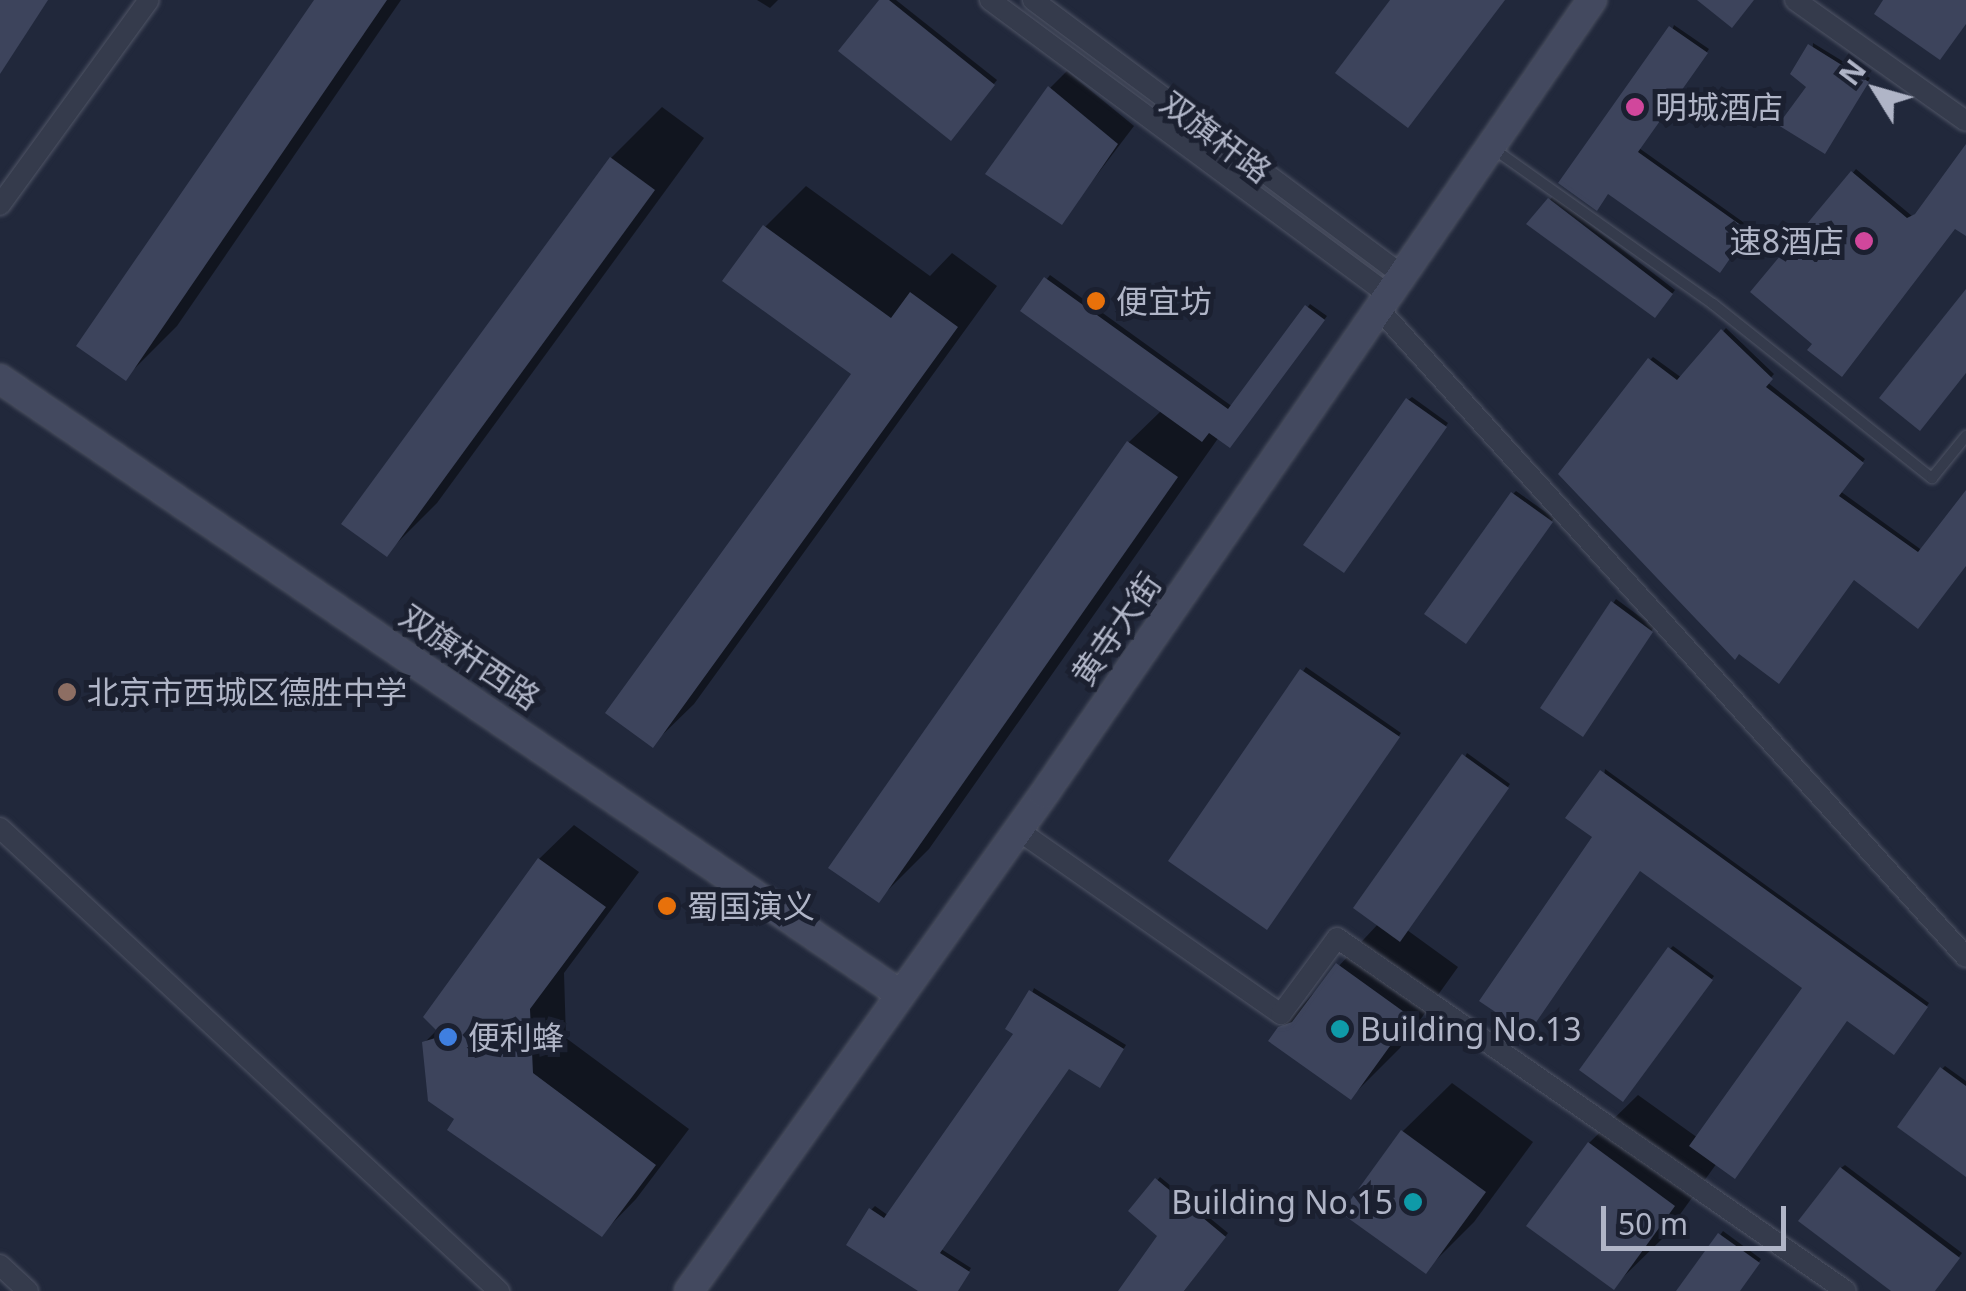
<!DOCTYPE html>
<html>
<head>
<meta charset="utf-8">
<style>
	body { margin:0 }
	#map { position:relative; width:1966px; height:1291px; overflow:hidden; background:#21283b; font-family:"Noto Sans","Noto Sans SC",sans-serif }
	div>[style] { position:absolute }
	.shadow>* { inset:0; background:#0007 }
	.building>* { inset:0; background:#3d445c }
	.roads { filter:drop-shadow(0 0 2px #505566) drop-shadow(0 0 2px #505566) }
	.lane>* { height:10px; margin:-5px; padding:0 5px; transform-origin:5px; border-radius:5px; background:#353b4c }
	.street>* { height:20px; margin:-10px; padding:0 10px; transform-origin:10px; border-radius:10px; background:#353b4c }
	.secondary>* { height:28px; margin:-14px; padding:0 14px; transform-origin:14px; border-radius:14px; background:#43495f }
	.dots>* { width:28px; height:28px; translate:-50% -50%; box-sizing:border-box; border:5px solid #1b2030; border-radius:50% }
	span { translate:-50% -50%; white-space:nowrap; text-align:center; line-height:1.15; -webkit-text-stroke:10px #1b2030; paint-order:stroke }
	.poi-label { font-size:32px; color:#b0b5c7 }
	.left { translate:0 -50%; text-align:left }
	.right { translate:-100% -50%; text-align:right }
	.street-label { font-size:32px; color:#b0b5c7 }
	.north { position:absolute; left:1826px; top:40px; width:100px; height:100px; -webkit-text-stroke:8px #1b2030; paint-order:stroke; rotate:307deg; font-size:28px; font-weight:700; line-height:40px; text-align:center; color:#b0b5c7 }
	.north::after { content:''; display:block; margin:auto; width:35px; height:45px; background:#b0b5c7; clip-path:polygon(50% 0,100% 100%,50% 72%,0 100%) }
	.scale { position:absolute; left:1601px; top:1206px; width:185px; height:45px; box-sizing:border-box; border:5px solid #b0b5c7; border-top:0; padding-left:12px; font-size:30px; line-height:35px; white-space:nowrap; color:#b0b5c7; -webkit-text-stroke:8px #1b2030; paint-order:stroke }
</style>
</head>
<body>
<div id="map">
	<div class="shadow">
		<i style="clip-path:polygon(317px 0,401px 0,177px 326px,126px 377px)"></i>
		<i style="clip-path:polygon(757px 0,778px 0,770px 8px)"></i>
		<i style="clip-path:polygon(882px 0,896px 0,997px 80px,950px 138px)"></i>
		<i style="clip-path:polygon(1674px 25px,1709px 49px,1639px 148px,1750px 227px,1723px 266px,1609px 191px)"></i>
		<i style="clip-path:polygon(1813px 43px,1870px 78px,1828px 147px,1810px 86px)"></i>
		<i style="clip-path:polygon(1067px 71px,1134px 126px,1061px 222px,1050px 88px)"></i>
		<i style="clip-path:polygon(662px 107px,704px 138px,437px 503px,386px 554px,611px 158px)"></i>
		<i style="clip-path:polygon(1966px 149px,1966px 233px,1956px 226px,1815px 343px,1754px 292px,1856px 169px,1912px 216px,1919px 212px)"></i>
		<i style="clip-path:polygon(806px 186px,930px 276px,952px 253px,997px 286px,694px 704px,653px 744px,854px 373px,765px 227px)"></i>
		<i style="clip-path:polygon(1553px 196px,1675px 290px,1658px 312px,1530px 224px)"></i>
		<i style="clip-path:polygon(1050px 275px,1233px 407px,1310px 304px,1327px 316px,1233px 442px,1219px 437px,929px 849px,878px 900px,1128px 443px,1162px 410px,1023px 310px)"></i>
		<i style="clip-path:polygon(1726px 328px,1774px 374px,1767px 382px,1865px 459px,1840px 491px,1923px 551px,1966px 494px,1966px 564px,1921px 622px,1650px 360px,1653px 357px,1682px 378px)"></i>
		<i style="clip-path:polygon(1412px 397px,1448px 423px,1347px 567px,1408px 400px)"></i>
		<i style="clip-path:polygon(1516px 491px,1554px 518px,1469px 637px,1513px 494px)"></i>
		<i style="clip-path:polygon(1616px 599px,1654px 627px,1586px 730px,1543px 708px)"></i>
		<i style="clip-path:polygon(1306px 667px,1401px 733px,1270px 923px,1171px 861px)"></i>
		<i style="clip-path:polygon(1467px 753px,1510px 784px,1407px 930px,1458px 967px,1400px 1048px,1351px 1097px,1280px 1029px,1379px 923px)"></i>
		<i style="clip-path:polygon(1605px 769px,1929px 1003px,1897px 1048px,1848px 1018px,1717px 1163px,1663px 1238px,1614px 1286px,1589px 1143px,1638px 1095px,1698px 1138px,1805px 988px,1596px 836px)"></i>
		<i style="clip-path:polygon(574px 825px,639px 872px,564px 973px,566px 1038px,689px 1129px,636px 1199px,602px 1234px,458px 1118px,424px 1043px,438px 1029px,539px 859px)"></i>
		<i style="clip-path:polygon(1673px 946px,1714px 976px,1626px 1096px,1670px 949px)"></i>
		<i style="clip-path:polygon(1034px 988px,1126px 1045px,1103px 1082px,1069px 1066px,941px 1249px,971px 1268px,957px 1291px,923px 1291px,871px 1210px,875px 1206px,889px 1216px,1016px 1034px)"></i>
		<i style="clip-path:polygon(1945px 1066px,1966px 1081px,1966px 1174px,1942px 1069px)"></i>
		<i style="clip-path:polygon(1452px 1083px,1533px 1142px,1474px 1222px,1425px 1271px,1344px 1212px,1403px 1131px)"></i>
		<i style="clip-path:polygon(1845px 1165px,1962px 1253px,1933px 1291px,1895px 1291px,1841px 1168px)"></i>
		<i style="clip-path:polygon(1160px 1177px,1228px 1233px,1184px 1291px,1121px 1291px,1161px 1235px,1131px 1211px)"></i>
		<i style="clip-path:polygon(1723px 1231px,1761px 1259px,1738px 1291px,1680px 1291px)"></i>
	</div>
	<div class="building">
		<i style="clip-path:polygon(0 0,48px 0,0 74px)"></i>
		<i style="clip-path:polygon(314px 0,387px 0,126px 381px,76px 346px)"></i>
		<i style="clip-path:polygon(879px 0,889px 0,995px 85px,951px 141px,838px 51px)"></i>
		<i style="clip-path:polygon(1390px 0,1505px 0,1408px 128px,1335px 73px)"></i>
		<i style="clip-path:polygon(1697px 0,1754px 0,1732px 28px)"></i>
		<i style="clip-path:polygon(1883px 0,1966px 0,1966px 24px,1940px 60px,1874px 14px)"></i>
		<i style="clip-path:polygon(1669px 26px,1708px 53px,1638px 152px,1749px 231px,1720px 273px,1608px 194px,1597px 211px,1558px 183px)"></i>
		<i style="clip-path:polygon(1808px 44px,1869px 82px,1825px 154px,1778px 125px,1806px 87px,1790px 74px)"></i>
		<i style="clip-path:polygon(1048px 86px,1118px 144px,1062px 225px,985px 174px)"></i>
		<i style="clip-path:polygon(1966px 144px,1966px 236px,1955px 229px,1842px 377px,1807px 350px,1812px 344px,1750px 292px,1851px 171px,1907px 218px,1915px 214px)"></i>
		<i style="clip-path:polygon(610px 157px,655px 190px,387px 557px,341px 524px)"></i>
		<i style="clip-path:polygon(1548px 198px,1673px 294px,1655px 318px,1526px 224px)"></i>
		<i style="clip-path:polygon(763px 225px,891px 318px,910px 292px,958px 327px,653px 748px,605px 713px,851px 374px,722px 281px)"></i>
		<i style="clip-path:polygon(1044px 277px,1228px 409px,1305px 305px,1325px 320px,1230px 448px,1209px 433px,1202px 442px,1020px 311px)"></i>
		<i style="clip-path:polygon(1966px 289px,1966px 373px,1920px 431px,1879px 398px)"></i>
		<i style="clip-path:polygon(1721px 329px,1773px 379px,1766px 387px,1864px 463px,1839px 496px,1918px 552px,1966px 490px,1966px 566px,1918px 629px,1854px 580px,1779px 684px,1739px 654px,1735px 660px,1558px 474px,1648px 358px,1677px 380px)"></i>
		<i style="clip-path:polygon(1406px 398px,1447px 427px,1344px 573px,1303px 545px)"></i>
		<i style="clip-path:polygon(1127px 441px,1178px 477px,879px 903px,828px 868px)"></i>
		<i style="clip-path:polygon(1511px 492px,1553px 522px,1466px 644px,1424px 614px)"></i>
		<i style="clip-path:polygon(1611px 601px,1653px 632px,1583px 737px,1540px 708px)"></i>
		<i style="clip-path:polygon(1300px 669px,1400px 737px,1267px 930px,1168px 861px)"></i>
		<i style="clip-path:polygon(1462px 754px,1509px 788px,1400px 942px,1353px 908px)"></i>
		<i style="clip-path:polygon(1600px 770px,1928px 1007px,1894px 1055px,1847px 1021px,1735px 1179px,1689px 1146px,1802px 988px,1640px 871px,1528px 1034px,1479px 1001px,1592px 837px,1565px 818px)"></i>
		<i style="clip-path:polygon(538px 858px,606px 907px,530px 1009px,533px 1073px,656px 1165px,602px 1237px,447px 1130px,454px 1119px,428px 1101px,422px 1042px,442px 1036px,423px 1017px)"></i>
		<i style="clip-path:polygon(1668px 947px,1713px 980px,1623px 1102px,1579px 1070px)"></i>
		<i style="clip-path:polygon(1336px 963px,1411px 1017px,1351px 1100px,1268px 1041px,1278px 1027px,1292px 1022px)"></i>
		<i style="clip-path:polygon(1029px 990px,1124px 1049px,1100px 1088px,1069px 1069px,940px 1253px,970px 1272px,958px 1291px,918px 1291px,846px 1245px,869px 1208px,884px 1218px,1013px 1034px,1005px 1029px)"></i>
		<i style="clip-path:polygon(1940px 1067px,1966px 1086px,1966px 1177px,1897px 1127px)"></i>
		<i style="clip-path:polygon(1401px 1130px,1486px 1192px,1426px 1274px,1341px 1213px)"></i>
		<i style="clip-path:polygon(1588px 1142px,1675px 1206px,1614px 1290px,1526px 1226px)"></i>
		<i style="clip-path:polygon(1840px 1167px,1960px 1258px,1935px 1291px,1891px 1291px,1798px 1221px)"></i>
		<i style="clip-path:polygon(1155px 1178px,1226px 1237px,1184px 1291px,1118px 1291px,1157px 1236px,1128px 1211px)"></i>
		<i style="clip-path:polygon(1718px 1233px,1760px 1263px,1740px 1291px,1676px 1291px)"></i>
	</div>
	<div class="roads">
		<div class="lane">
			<i style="left:1494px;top:149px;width:268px;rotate:35.3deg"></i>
			<i style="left:1713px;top:304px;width:280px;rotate:38.5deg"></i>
			<i style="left:1932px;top:478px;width:54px;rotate:-51deg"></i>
		</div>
		<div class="street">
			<i style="left:990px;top:0;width:494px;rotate:36.5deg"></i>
			<i style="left:1033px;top:0;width:458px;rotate:36.7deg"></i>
			<i style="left:1795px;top:0;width:209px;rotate:35.3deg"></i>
			<i style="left:0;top:205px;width:253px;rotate:-54deg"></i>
			<i style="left:1377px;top:307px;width:877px;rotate:47.82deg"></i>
			<i style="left:0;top:828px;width:681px;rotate:42.86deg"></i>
			<i style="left:1018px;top:830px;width:321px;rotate:35deg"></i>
			<i style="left:1281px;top:1014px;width:94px;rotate:-53.6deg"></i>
			<i style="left:1337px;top:938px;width:619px;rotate:34.74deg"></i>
			<i style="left:0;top:1265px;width:38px;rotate:43deg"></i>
		</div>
		<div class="secondary">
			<i style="left:0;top:379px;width:1090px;rotate:34.35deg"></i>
			<i style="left:689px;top:1291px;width:611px;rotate:-54.46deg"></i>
			<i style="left:1044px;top:794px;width:965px;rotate:-55.39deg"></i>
		</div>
	</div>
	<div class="dots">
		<i style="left:1635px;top:107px;background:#d1479c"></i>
		<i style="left:1864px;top:241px;background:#d1479c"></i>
		<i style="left:1096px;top:301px;background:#e8710a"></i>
		<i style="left:67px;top:692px;background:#8d6e63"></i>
		<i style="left:667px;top:906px;background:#e8710a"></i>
		<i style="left:1340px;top:1029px;background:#0f9aa8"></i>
		<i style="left:448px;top:1037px;background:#3f7fe0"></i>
		<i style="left:1413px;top:1202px;background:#0f9aa8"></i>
	</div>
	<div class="poi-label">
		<span class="left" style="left:1655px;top:107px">明城酒店</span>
		<span class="right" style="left:1844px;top:241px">速8酒店</span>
		<span class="left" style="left:1116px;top:301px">便宜坊</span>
		<span class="left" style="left:87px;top:692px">北京市西城区德胜中学</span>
		<span class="left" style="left:687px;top:906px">蜀国演义</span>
		<span class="left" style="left:1360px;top:1029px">Building No.13</span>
		<span class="left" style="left:468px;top:1037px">便利蜂</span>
		<span class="right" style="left:1393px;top:1202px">Building No.15</span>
	</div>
	<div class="street-label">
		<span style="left:1216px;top:137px;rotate:37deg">双旗杆路</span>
		<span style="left:1116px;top:629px;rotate:-55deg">黄寺大街</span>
		<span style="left:470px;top:657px;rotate:34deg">双旗杆西路</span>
	</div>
	<div class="north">N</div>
	<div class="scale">50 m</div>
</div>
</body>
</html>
